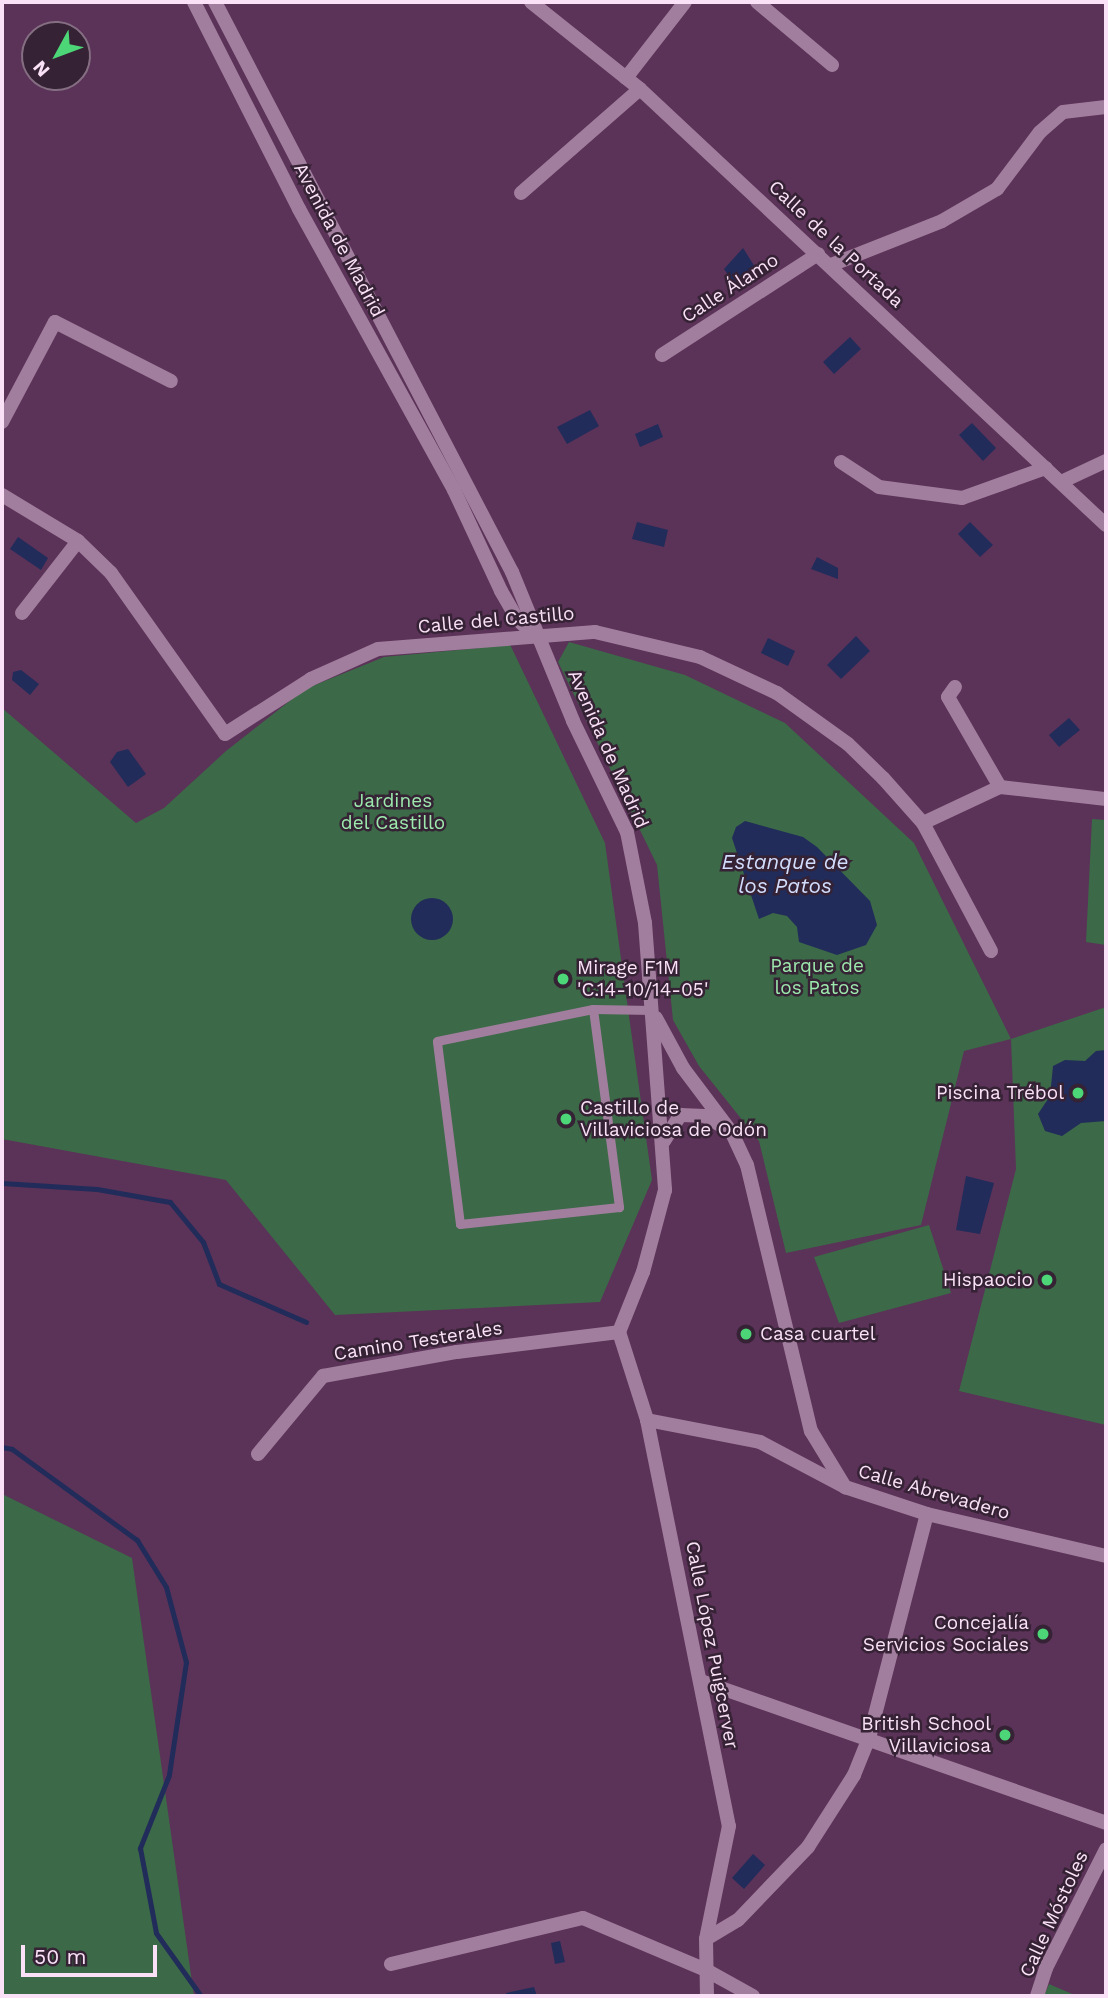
<!DOCTYPE html>
<html>
<head>
<meta charset="utf-8">
<style>
	body { margin:0 }
	#map { position:relative; width:1108px; height:1998px; overflow:hidden; background:#5b3258; font-family:"Work Sans",sans-serif }
	div>[style] { position:absolute }
	.green>* { inset:0; background:#3c6947 }
	.water>* { inset:0; background:#212c5a }
	.round { border-radius:50% }
	.stream>* { height:5px; margin:-2.5px; padding:0 2.5px; transform-origin:2.5px; border-radius:2.5px; background:#212c5a }
	.lane>* { height:9px; margin:-4.5px; padding:0 4.5px; transform-origin:4.5px; border-radius:4.5px; background:#a27e9e }
	.street>* { height:14px; margin:-7px; padding:0 7px; transform-origin:7px; border-radius:7px; background:#a27e9e }
	.dots>* { width:19px; height:19px; translate:-50% -50%; box-sizing:border-box; border:4px solid #352234; border-radius:50% }
	span { translate:-50% -50%; white-space:nowrap; text-align:center; line-height:1.15; -webkit-text-stroke:5px #352234; paint-order:stroke }
	.street-label { font-size:19px; color:#fae1f7 }
	.park-label { font-size:19px; color:#9de9ad }
	.poi-label { font-size:19px; color:#fae1f7 }
	.left { translate:0 -50%; text-align:left }
	.right { translate:-100% -50%; text-align:right }
	.water-label { font-size:21px; color:#d2ddfd; font-style:italic }
	.frame { position:absolute; inset:0; border:4px solid #fae1f7; pointer-events:none }
	.north { position:absolute; left:21px; top:21px; width:70px; height:70px; box-sizing:border-box; background:#352234; border:2px solid #846e82; border-radius:50%; rotate:229deg; font-size:19px; font-weight:700; line-height:28px; text-align:center; color:#fae1f7 }
	.north::after { content:''; display:block; margin:auto; width:24px; height:32px; background:#4cd677; clip-path:polygon(50% 0,100% 100%,50% 72%,0 100%) }
	.scale { position:absolute; left:21px; top:1945px; width:136px; height:32px; box-sizing:border-box; border:4px solid #fae1f7; border-top:0; padding-left:9px; font-size:21px; line-height:24px; white-space:nowrap; color:#fae1f7; -webkit-text-stroke:5px #352234; paint-order:stroke }
</style>
</head>
<body>
<div id="map">
	<div class="green">
		<i style="clip-path:polygon(505px 634px,605px 843px,628px 1009px,652px 1180px,600px 1302px,335px 1315px,226px 1180px,2px 1139px,2px 708px,136px 823px,164px 808px,226px 751px,305px 689px,384px 657px,479px 648px)"></i>
		<i style="clip-path:polygon(569px 642px,685px 675px,785px 723px,914px 843px,1011px 1039px,1106px 1007px,1106px 1425px,959px 1391px,1016px 1169px,1011px 1039px,964px 1051px,921px 1225px,786px 1253px,759px 1141px,699px 1066px,673px 1020px,657px 865px,558px 662px)"></i>
		<i style="clip-path:polygon(1092px 819px,1106px 820px,1106px 945px,1086px 942px)"></i>
		<i style="clip-path:polygon(929px 1225px,951px 1293px,839px 1323px,814px 1257px)"></i>
		<i style="clip-path:polygon(2px 1494px,132px 1558px,194px 1996px,2px 1996px)"></i>
		<i style="clip-path:polygon(1049px 1984px,1077px 1996px,1044px 1996px)"></i>
	</div>
	<div class="water">
		<i style="clip-path:polygon(743px 248px,755px 267px,733px 282px,724px 269px)"></i>
		<i style="clip-path:polygon(850px 337px,861px 349px,834px 374px,823px 362px)"></i>
		<i style="clip-path:polygon(590px 410px,599px 426px,567px 444px,557px 427px)"></i>
		<i style="clip-path:polygon(972px 423px,996px 448px,983px 461px,959px 435px)"></i>
		<i style="clip-path:polygon(658px 424px,663px 437px,640px 447px,635px 434px)"></i>
		<i style="clip-path:polygon(637px 522px,668px 530px,664px 547px,632px 539px)"></i>
		<i style="clip-path:polygon(970px 522px,993px 545px,980px 557px,958px 534px)"></i>
		<i style="clip-path:polygon(18px 537px,48px 558px,41px 570px,10px 549px)"></i>
		<i style="clip-path:polygon(817px 557px,838px 568px,838px 579px,811px 569px)"></i>
		<i style="clip-path:polygon(856px 636px,870px 651px,841px 679px,827px 665px)"></i>
		<i style="clip-path:polygon(768px 638px,795px 651px,788px 666px,761px 653px)"></i>
		<i style="clip-path:polygon(21px 670px,39px 684px,30px 695px,12px 680px,13px 672px)"></i>
		<i style="clip-path:polygon(1069px 718px,1080px 730px,1059px 747px,1049px 735px)"></i>
		<i style="clip-path:polygon(128px 749px,146px 774px,128px 787px,110px 762px,117px 752px)"></i>
		<i style="clip-path:polygon(745px 821px,803px 837px,817px 847px,870px 901px,877px 925px,866px 945px,837px 955px,799px 942px,797px 927px,787px 916px,773px 913px,759px 919px,732px 838px,736px 827px)"></i>
		<i class="round" style="left:411px;top:898px;width:42px;height:42px"></i>
		<i style="clip-path:polygon(1106px 1050px,1106px 1121px,1081px 1123px,1062px 1136px,1045px 1131px,1038px 1114px,1050px 1096px,1053px 1066px,1065px 1060px,1085px 1061px,1096px 1051px)"></i>
		<i style="clip-path:polygon(966px 1176px,994px 1183px,980px 1234px,956px 1230px)"></i>
		<i style="clip-path:polygon(753px 1854px,765px 1865px,744px 1889px,732px 1878px)"></i>
		<i style="clip-path:polygon(560px 1941px,565px 1962px,555px 1964px,551px 1943px)"></i>
		<i style="clip-path:polygon(534px 1987px,537px 1996px,507px 1996px,506px 1993px)"></i>
	</div>
	<div class="stream">
		<i style="left:2px;top:1183px;width:95px;rotate:3.6deg"></i>
		<i style="left:97px;top:1189px;width:74px;rotate:10.1deg"></i>
		<i style="left:170px;top:1202px;width:52px;rotate:50.5deg"></i>
		<i style="left:203px;top:1242px;width:45px;rotate:69.1deg"></i>
		<i style="left:219px;top:1284px;width:95px;rotate:23.6deg"></i>
		<i style="left:2px;top:1447px;width:10px;rotate:11deg"></i>
		<i style="left:12px;top:1449px;width:155px;rotate:36.1deg"></i>
		<i style="left:137px;top:1540px;width:55px;rotate:58.3deg"></i>
		<i style="left:166px;top:1587px;width:78px;rotate:75.1deg"></i>
		<i style="left:186px;top:1662px;width:114px;rotate:98.6deg"></i>
		<i style="left:169px;top:1775px;width:79px;rotate:111.7deg"></i>
		<i style="left:140px;top:1848px;width:86px;rotate:79.3deg"></i>
		<i style="left:156px;top:1933px;width:77px;rotate:54.5deg"></i>
	</div>
	<div class="lane">
		<i style="left:593px;top:1009px;width:200px;rotate:82.5deg"></i>
		<i style="left:619px;top:1207px;width:160px;rotate:173.9deg"></i>
		<i style="left:460px;top:1224px;width:184px;rotate:-97.2deg"></i>
		<i style="left:437px;top:1041px;width:159px;rotate:-11.6deg"></i>
		<i style="left:593px;top:1009px;width:59px;rotate:1deg"></i>
	</div>
	<div class="street">
		<i style="left:194px;top:2px;width:232px;rotate:63.1deg"></i>
		<i style="left:299px;top:209px;width:321px;rotate:61.1deg"></i>
		<i style="left:454px;top:490px;width:111px;rotate:65deg"></i>
		<i style="left:501px;top:591px;width:34px;rotate:60deg"></i>
		<i style="left:518px;top:620px;width:25px;rotate:42deg"></i>
		<i style="left:215px;top:2px;width:643px;rotate:62.48deg"></i>
		<i style="left:512px;top:572px;width:161px;rotate:67.7deg"></i>
		<i style="left:573px;top:721px;width:123px;rotate:64.1deg"></i>
		<i style="left:627px;top:832px;width:93px;rotate:78.8deg"></i>
		<i style="left:645px;top:923px;width:268px;rotate:85.7deg"></i>
		<i style="left:665px;top:1190px;width:85px;rotate:105deg"></i>
		<i style="left:643px;top:1272px;width:65px;rotate:111.8deg"></i>
		<i style="left:531px;top:2px;width:139px;rotate:38.6deg"></i>
		<i style="left:640px;top:89px;width:638px;rotate:43.1deg"></i>
		<i style="left:757px;top:2px;width:98px;rotate:40deg"></i>
		<i style="left:626px;top:78px;width:96px;rotate:-52.2deg"></i>
		<i style="left:521px;top:193px;width:158px;rotate:-41.2deg"></i>
		<i style="left:831px;top:265px;width:119px;rotate:-21.6deg"></i>
		<i style="left:942px;top:221px;width:64px;rotate:-30.2deg"></i>
		<i style="left:997px;top:189px;width:71px;rotate:-53deg"></i>
		<i style="left:1040px;top:132px;width:30px;rotate:-41deg"></i>
		<i style="left:1063px;top:112px;width:43px;rotate:-6.6deg"></i>
		<i style="left:662px;top:355px;width:186px;rotate:-32.9deg"></i>
		<i style="left:2px;top:422px;width:113px;rotate:-62.1deg"></i>
		<i style="left:55px;top:322px;width:130px;rotate:27deg"></i>
		<i style="left:841px;top:462px;width:45px;rotate:33.3deg"></i>
		<i style="left:879px;top:487px;width:84px;rotate:7.5deg"></i>
		<i style="left:962px;top:498px;width:89px;rotate:-19.7deg"></i>
		<i style="left:1061px;top:482px;width:50px;rotate:-25deg"></i>
		<i style="left:2px;top:495px;width:89px;rotate:31.2deg"></i>
		<i style="left:78px;top:541px;width:46px;rotate:44.1deg"></i>
		<i style="left:111px;top:573px;width:197px;rotate:54.7deg"></i>
		<i style="left:225px;top:734px;width:102px;rotate:-32.6deg"></i>
		<i style="left:311px;top:679px;width:73px;rotate:-24.1deg"></i>
		<i style="left:378px;top:649px;width:218px;rotate:-4.5deg"></i>
		<i style="left:595px;top:632px;width:108px;rotate:13.4deg"></i>
		<i style="left:700px;top:657px;width:85px;rotate:25.1deg"></i>
		<i style="left:777px;top:693px;width:87px;rotate:35.7deg"></i>
		<i style="left:848px;top:744px;width:49px;rotate:44.2deg"></i>
		<i style="left:883px;top:778px;width:60px;rotate:48.4deg"></i>
		<i style="left:923px;top:823px;width:145px;rotate:62deg"></i>
		<i style="left:22px;top:613px;width:91px;rotate:-52.1deg"></i>
		<i style="left:955px;top:687px;width:12px;rotate:125deg"></i>
		<i style="left:948px;top:697px;width:104px;rotate:60deg"></i>
		<i style="left:923px;top:823px;width:85px;rotate:-25.1deg"></i>
		<i style="left:1000px;top:787px;width:107px;rotate:6.5deg"></i>
		<i style="left:656px;top:1018px;width:57px;rotate:61.6deg"></i>
		<i style="left:683px;top:1068px;width:81px;rotate:53deg"></i>
		<i style="left:732px;top:1133px;width:35px;rotate:65deg"></i>
		<i style="left:747px;top:1165px;width:274px;rotate:76.5deg"></i>
		<i style="left:811px;top:1431px;width:66px;rotate:58.7deg"></i>
		<i style="left:664px;top:1141px;width:31px;rotate:-58deg"></i>
		<i style="left:680px;top:1115px;width:25px;rotate:2deg"></i>
		<i style="left:705px;top:1116px;width:23px;rotate:31deg"></i>
		<i style="left:619px;top:1332px;width:92px;rotate:72.3deg"></i>
		<i style="left:647px;top:1420px;width:414px;rotate:78.6deg"></i>
		<i style="left:729px;top:1826px;width:115px;rotate:101.5deg"></i>
		<i style="left:706px;top:1939px;width:57px;rotate:89deg"></i>
		<i style="left:647px;top:1420px;width:115px;rotate:11deg"></i>
		<i style="left:760px;top:1442px;width:96px;rotate:27.9deg"></i>
		<i style="left:845px;top:1487px;width:86px;rotate:18.2deg"></i>
		<i style="left:927px;top:1514px;width:184px;rotate:13.2deg"></i>
		<i style="left:258px;top:1454px;width:102px;rotate:-50.2deg"></i>
		<i style="left:323px;top:1376px;width:136px;rotate:-10.2deg"></i>
		<i style="left:457px;top:1352px;width:163px;rotate:-7deg"></i>
		<i style="left:701px;top:1681px;width:429px;rotate:19.3deg"></i>
		<i style="left:706px;top:1939px;width:37px;rotate:-31deg"></i>
		<i style="left:738px;top:1920px;width:101px;rotate:-46.2deg"></i>
		<i style="left:808px;top:1847px;width:85px;rotate:-57.4deg"></i>
		<i style="left:854px;top:1775px;width:40px;rotate:-68deg"></i>
		<i style="left:869px;top:1738px;width:231px;rotate:-75.5deg"></i>
		<i style="left:391px;top:1964px;width:197px;rotate:-13.5deg"></i>
		<i style="left:583px;top:1918px;width:131px;rotate:22.9deg"></i>
		<i style="left:704px;top:1969px;width:56px;rotate:28.9deg"></i>
		<i style="left:1037px;top:1996px;width:29px;rotate:-72deg"></i>
		<i style="left:1046px;top:1968px;width:133px;rotate:-63.2deg"></i>
	</div>
	<div class="dots">
		<i style="left:563px;top:979px;background:#4cd677"></i>
		<i style="left:1078px;top:1093px;background:#4cd677"></i>
		<i style="left:566px;top:1119px;background:#4cd677"></i>
		<i style="left:1047px;top:1280px;background:#4cd677"></i>
		<i style="left:746px;top:1334px;background:#4cd677"></i>
		<i style="left:1043px;top:1634px;background:#4cd677"></i>
		<i style="left:1005px;top:1735px;background:#4cd677"></i>
	</div>
	<div class="street-label">
		<span style="left:339px;top:240px;rotate:62deg">Avenida de Madrid</span>
		<span style="left:836px;top:244px;rotate:43deg">Calle de la Portada</span>
		<span style="left:730px;top:288px;rotate:-33deg">Calle Álamo</span>
		<span style="left:496px;top:620px;rotate:-5deg">Calle del Castillo</span>
		<span style="left:608px;top:749px;rotate:66deg">Avenida de Madrid</span>
		<span style="left:418px;top:1341px;rotate:-9deg">Camino Testerales</span>
		<span style="left:934px;top:1492px;rotate:16deg">Calle Abrevadero</span>
		<span style="left:712px;top:1645px;rotate:79deg">Calle López Puigcerver</span>
		<span style="left:1054px;top:1914px;rotate:-65deg">Calle Móstoles</span>
	</div>
	<div class="park-label">
		<span style="left:393px;top:812px">Jardines<br>del Castillo</span>
		<span style="left:817px;top:977px">Parque de<br>los Patos</span>
	</div>
	<div class="poi-label">
		<span class="left" style="left:577px;top:979px">Mirage F1M<br>'C.14-10/14-05'</span>
		<span class="right" style="left:1064px;top:1093px">Piscina Trébol</span>
		<span class="left" style="left:580px;top:1119px">Castillo de<br>Villaviciosa de Odón</span>
		<span class="right" style="left:1033px;top:1280px">Hispaocio</span>
		<span class="left" style="left:760px;top:1334px">Casa cuartel</span>
		<span class="right" style="left:1029px;top:1634px">Concejalía<br>Servicios Sociales</span>
		<span class="right" style="left:991px;top:1735px">British School<br>Villaviciosa</span>
	</div>
	<div class="water-label">
		<span style="left:785px;top:874px">Estanque de<br>los Patos</span>
	</div>
	<div class="frame"></div>
	<div class="north">N</div>
	<div class="scale">50 m</div>
</div>
</body>
</html>
